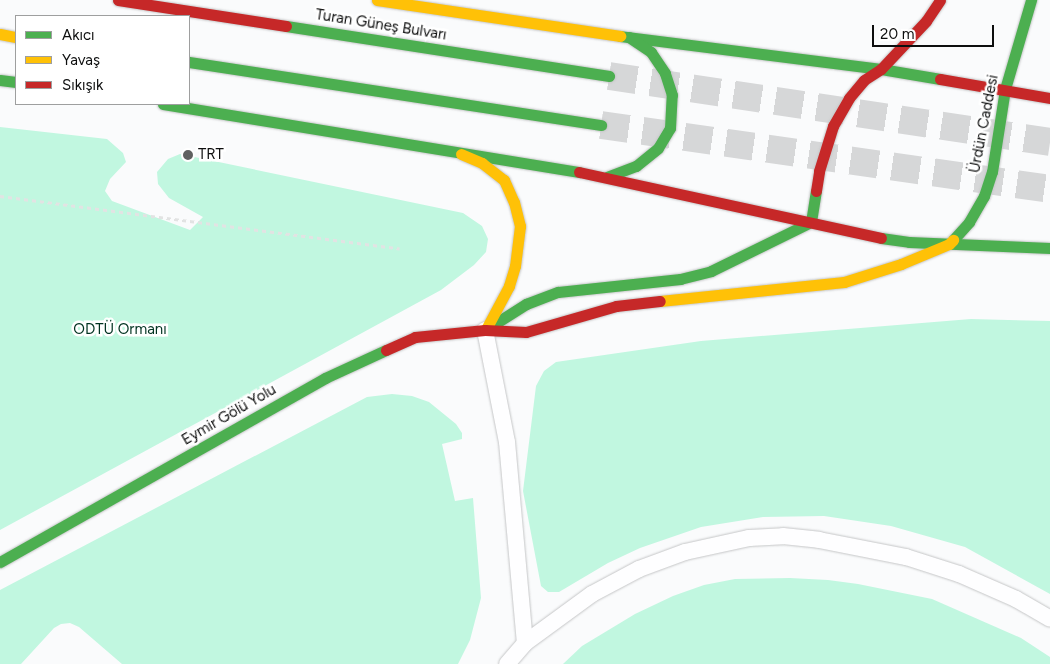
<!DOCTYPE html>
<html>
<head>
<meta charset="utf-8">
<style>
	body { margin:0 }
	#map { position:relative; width:1050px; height:664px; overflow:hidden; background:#fafbfc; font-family:Figtree,sans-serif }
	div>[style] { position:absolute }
	.green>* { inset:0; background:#c1f7e0 }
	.primary-tunnel>* { height:28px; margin-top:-14px; transform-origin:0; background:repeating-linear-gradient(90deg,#d6d7d8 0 28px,transparent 0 42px) }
	.path>* { height:3px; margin-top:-1.5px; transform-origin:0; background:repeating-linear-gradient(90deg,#e2e3e3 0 4px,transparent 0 8px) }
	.roads { filter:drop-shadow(0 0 1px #c5c6c7) drop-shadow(0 0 1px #c5c6c7) }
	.lane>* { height:16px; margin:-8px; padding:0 8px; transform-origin:8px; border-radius:8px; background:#fefeff }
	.fast>* { height:11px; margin:-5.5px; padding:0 5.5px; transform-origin:5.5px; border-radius:5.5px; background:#4caf50 }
	.slow>* { height:11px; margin:-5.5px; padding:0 5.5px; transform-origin:5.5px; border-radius:5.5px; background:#ffc107 }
	.jam>* { height:11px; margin:-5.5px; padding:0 5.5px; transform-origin:5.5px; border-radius:5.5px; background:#c62828 }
	.dots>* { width:14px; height:14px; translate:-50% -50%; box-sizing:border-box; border:2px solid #fff; border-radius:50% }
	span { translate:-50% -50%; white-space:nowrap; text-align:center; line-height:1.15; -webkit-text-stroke:5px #fff; paint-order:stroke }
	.street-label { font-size:15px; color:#0d0e0e }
	.poi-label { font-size:15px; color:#0d0e0e }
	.left { translate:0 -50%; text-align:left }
	.park-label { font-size:15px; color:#003321 }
	.legend { position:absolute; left:15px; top:15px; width:175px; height:90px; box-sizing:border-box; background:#fff; border:1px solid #9e9f9f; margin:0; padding:6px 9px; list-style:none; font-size:15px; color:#0d0e0e }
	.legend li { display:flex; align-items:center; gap:10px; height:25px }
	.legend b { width:25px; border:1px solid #9e9f9f }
	.scale { position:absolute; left:872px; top:25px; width:122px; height:22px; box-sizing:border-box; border:2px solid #0d0e0e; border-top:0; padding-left:6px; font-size:15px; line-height:18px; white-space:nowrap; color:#0d0e0e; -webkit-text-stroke:4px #fff; paint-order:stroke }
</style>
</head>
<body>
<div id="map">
	<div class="green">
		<i style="clip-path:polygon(0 127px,107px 139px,123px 153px,126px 162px,110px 179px,105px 191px,112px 201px,190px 230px,203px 217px,169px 198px,158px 184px,157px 172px,168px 159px,180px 154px,463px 213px,482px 226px,488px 239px,486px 252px,474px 265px,441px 290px,0 530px)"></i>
		<i style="clip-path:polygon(971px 319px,1050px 321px,1050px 594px,965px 547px,891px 526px,824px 516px,763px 517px,701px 527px,640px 548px,608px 563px,559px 592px,548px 592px,541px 586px,523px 491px,536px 386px,544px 371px,556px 362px,701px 341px)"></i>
		<i style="clip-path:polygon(392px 394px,412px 396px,429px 402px,456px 424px,462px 433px,462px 439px,442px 444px,455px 501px,473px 498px,481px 598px,470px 640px,458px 664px,122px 664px,79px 627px,70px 623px,61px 624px,54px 628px,21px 664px,0 664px,0 590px,367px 397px)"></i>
		<i style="clip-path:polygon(790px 578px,828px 580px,858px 584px,932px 599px,1021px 638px,1050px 657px,1050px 664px,563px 664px,582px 646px,635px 614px,673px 596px,704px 585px,735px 579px)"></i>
	</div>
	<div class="primary-tunnel">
		<i style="left:609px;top:76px;width:446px;rotate:8.5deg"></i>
		<i style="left:601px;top:125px;width:454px;rotate:8.1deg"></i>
	</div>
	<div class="path">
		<i style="left:0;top:196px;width:403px;rotate:7.5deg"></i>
	</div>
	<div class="roads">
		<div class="lane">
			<i style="left:485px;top:330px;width:114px;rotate:78.9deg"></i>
			<i style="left:507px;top:442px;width:202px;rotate:84.9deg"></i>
			<i style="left:507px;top:664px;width:28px;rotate:-49deg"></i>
			<i style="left:525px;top:643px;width:83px;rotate:-36.2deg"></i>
			<i style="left:592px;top:594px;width:53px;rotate:-28deg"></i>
			<i style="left:639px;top:569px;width:49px;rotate:-20.3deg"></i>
			<i style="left:685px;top:552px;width:66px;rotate:-12.3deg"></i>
			<i style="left:749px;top:538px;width:34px;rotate:-3deg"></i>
			<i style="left:783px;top:536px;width:36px;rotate:6deg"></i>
			<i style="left:819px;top:540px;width:89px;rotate:11.1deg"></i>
			<i style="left:906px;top:557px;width:56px;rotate:17.8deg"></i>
			<i style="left:959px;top:574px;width:62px;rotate:23.7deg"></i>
			<i style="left:1016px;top:599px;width:39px;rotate:30deg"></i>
		</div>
		<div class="fast">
			<i style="left:286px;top:26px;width:327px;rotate:8.8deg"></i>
			<i style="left:620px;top:36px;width:263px;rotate:7.2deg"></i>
			<i style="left:881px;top:69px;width:60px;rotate:9.6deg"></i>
			<i style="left:189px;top:62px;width:417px;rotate:8.7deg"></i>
			<i style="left:0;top:80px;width:16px;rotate:7deg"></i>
			<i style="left:163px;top:104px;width:422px;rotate:9.3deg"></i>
			<i style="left:607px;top:177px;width:31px;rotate:-21deg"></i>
			<i style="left:636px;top:166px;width:28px;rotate:-39deg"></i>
			<i style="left:658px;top:148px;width:23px;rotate:-59deg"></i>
			<i style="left:670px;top:128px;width:33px;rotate:-87deg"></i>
			<i style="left:672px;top:95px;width:23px;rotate:-108deg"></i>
			<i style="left:665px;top:73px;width:25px;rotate:-124deg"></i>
			<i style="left:651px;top:52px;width:27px;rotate:-146deg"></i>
			<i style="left:881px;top:238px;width:28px;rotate:8deg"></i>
			<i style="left:909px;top:242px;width:141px;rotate:2.4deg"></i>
			<i style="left:953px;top:240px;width:24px;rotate:-48deg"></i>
			<i style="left:969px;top:222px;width:30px;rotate:-60deg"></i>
			<i style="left:984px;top:196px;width:25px;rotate:-72deg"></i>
			<i style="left:992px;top:172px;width:84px;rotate:-81.1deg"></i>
			<i style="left:1005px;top:89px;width:93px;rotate:-73.7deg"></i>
			<i style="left:485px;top:330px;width:49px;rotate:-32.4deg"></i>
			<i style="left:526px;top:304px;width:34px;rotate:-21deg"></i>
			<i style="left:558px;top:292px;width:123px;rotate:-6.1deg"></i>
			<i style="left:680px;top:279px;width:32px;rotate:-14deg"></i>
			<i style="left:711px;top:271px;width:111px;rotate:-26.1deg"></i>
			<i style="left:811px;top:222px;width:31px;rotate:-81deg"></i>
			<i style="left:0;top:562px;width:373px;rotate:-29.5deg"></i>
			<i style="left:325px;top:378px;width:67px;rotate:-24.7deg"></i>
		</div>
		<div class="slow">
			<i style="left:377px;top:0;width:246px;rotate:8.4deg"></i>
			<i style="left:0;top:34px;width:16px;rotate:11deg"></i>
			<i style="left:461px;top:154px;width:23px;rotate:23deg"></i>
			<i style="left:482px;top:163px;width:28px;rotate:38deg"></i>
			<i style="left:504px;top:180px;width:24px;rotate:66deg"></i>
			<i style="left:514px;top:202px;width:25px;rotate:76deg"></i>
			<i style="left:520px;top:226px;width:40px;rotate:97.1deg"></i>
			<i style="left:515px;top:266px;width:21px;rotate:107deg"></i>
			<i style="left:509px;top:286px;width:49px;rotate:118.1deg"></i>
			<i style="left:660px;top:301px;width:185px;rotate:-5.9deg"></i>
			<i style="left:844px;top:282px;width:60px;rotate:-17.5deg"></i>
			<i style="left:901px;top:264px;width:52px;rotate:-22.6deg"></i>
			<i style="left:949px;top:244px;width:6px;rotate:-45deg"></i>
		</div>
		<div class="jam">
			<i style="left:118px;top:0;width:170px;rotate:8.8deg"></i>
			<i style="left:940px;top:79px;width:112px;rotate:9.8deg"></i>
			<i style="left:579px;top:172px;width:309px;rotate:12.3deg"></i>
			<i style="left:816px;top:191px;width:20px;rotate:-81deg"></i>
			<i style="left:819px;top:171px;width:47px;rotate:-72.7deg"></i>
			<i style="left:833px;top:126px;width:32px;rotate:-60deg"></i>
			<i style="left:849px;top:98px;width:23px;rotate:-50deg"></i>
			<i style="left:864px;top:80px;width:20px;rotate:-33deg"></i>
			<i style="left:881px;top:69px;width:66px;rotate:-46.8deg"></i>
			<i style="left:926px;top:21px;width:25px;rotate:-56deg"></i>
			<i style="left:386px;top:350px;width:32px;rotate:-24deg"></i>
			<i style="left:415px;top:337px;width:70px;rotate:-5.7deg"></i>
			<i style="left:485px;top:330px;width:41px;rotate:2.8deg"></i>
			<i style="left:526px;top:332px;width:94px;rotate:-16.1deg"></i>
			<i style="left:616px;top:306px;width:44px;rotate:-6.5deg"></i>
		</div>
	</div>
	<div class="dots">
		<i style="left:188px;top:155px;background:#606161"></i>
	</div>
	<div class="street-label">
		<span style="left:381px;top:25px;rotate:9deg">Turan Güneş Bulvarı</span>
		<span style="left:984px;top:124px;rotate:-79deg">Ürdün Caddesi</span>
		<span style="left:229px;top:415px;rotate:-30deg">Eymir Gölü Yolu</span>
	</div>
	<div class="poi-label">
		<span class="left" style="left:198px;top:155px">TRT</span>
	</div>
	<div class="park-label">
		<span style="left:120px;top:330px">ODTÜ Ormanı</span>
	</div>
	<ul class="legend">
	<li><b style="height:6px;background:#4caf50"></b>Akıcı</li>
	<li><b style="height:6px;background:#ffc107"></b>Yavaş</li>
	<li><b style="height:6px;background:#c62828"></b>Sıkışık</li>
	</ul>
	<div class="scale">20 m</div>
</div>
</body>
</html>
